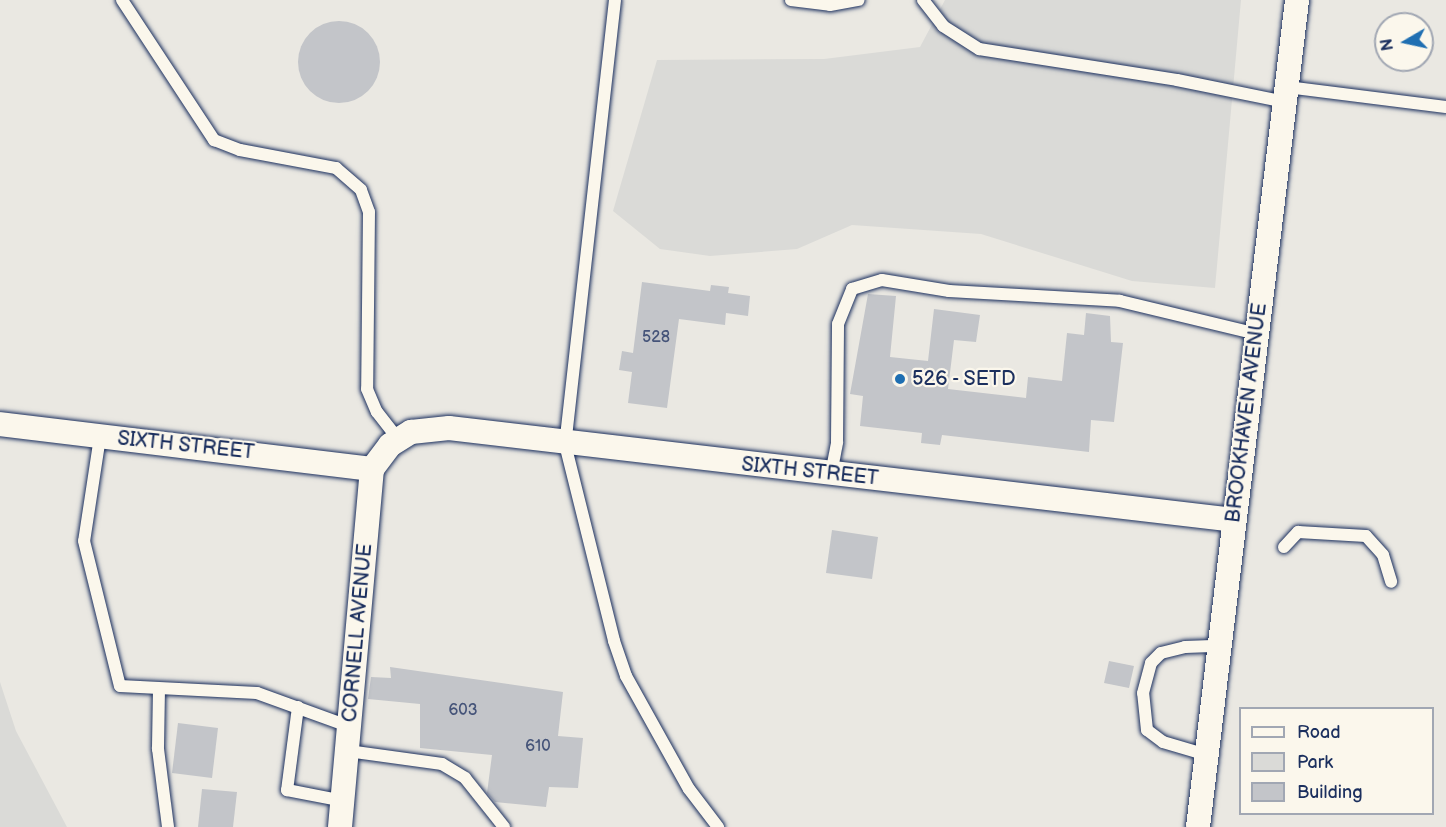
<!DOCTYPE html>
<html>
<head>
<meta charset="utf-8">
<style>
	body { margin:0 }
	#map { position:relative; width:1446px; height:827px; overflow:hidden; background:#fbf7ec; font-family:"Balsamiq Sans",sans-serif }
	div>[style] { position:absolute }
	.built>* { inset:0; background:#eae8e2 }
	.green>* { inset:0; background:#dadad7 }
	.building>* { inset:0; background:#c3c5c9 }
	.round { border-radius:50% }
	.roads { filter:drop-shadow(0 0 2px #1b2f5e) drop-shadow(0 0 2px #1b2f5e) }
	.lane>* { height:12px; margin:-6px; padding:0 6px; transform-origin:6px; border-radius:6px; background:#fbf7ec }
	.street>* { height:24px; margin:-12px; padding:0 12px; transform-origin:12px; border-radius:12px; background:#fbf7ec }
	.dots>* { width:16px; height:16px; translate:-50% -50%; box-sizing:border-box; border:3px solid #fbf7ec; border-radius:50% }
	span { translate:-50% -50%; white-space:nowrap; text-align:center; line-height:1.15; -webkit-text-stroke:4.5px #fbf7ec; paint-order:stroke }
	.number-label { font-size:16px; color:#455479 }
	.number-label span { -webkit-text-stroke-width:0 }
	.poi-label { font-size:20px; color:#1b2f5e }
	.left { translate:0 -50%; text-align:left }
	.street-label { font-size:20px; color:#1b2f5e }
	.legend { position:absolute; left:1239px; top:707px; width:195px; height:108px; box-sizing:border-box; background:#fbf7ec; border:2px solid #a1a7b3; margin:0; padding:8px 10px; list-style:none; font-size:18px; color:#1b2f5e }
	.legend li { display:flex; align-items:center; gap:12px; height:30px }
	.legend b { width:30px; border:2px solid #a1a7b3 }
	.north { position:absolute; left:1374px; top:12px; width:60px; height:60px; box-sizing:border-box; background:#fbf7ec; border:2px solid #a1a7b3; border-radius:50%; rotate:261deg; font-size:16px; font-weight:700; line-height:24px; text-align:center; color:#1b2f5e }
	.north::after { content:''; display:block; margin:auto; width:21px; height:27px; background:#1f6fb2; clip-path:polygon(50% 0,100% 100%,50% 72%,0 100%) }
</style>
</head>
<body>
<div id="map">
	<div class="built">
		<i style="clip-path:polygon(evenodd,0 0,1446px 0,1446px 827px,0 827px,0 0,1386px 24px,1422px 24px,1422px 60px,1386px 60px,1386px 24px,0 0,1240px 708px,1432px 708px,1432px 814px,1240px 814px,1240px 708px)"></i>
	</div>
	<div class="green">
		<i style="clip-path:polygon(945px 0,1241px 0,1215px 288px,1132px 281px,981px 234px,852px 225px,797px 249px,710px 256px,660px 249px,613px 211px,657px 60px,824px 59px,920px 47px)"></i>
		<i style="clip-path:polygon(0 682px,16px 731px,67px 827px,0 827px)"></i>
	</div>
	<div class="building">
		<i class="round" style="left:298px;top:21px;width:82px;height:82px"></i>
		<i style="clip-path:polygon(642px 282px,710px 291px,711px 285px,729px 287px,728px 293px,750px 296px,748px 316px,726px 313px,725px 325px,679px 319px,667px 408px,628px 403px,632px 372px,619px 370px,622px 351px,633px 353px)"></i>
		<i style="clip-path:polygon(868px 294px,896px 296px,890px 357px,928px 361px,934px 309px,980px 315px,976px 342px,954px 340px,948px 389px,1026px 398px,1028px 377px,1062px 381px,1067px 333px,1084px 335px,1086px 313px,1110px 316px,1111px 342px,1123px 343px,1114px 422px,1091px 420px,1089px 452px,942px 435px,940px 445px,921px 443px,922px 433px,860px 426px,863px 396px,850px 394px)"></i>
		<i style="clip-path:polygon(832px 530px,878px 537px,872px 579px,826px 573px)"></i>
		<i style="clip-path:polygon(1109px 661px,1134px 666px,1129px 688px,1104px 683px)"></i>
		<i style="clip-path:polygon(390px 667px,563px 692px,558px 736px,583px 738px,578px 788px,549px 787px,546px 807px,495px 802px,487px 793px,492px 755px,420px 748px,420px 704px,368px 699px,371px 677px,391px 678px)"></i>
		<i style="clip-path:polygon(178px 723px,218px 728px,212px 778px,172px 773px)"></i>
		<i style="clip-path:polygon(202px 789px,237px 792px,233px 827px,198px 827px)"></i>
	</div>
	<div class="roads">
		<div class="lane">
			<i style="left:122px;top:0;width:168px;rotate:56.7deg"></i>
			<i style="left:214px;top:140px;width:28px;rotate:21deg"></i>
			<i style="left:240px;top:150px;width:98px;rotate:10.6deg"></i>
			<i style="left:336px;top:168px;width:33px;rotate:41deg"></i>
			<i style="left:361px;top:190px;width:23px;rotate:70deg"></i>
			<i style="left:369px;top:212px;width:177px;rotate:90.6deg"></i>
			<i style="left:367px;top:389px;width:25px;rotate:67deg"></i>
			<i style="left:377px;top:412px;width:34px;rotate:52deg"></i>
			<i style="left:615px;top:0;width:447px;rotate:96.4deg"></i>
			<i style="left:565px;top:444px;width:203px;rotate:76deg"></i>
			<i style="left:614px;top:641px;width:37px;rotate:71deg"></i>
			<i style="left:626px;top:676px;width:129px;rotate:60.9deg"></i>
			<i style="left:689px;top:789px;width:48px;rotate:52.7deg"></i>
			<i style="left:791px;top:0;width:39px;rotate:7deg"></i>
			<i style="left:830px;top:5px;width:29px;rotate:-10deg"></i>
			<i style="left:923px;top:0;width:33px;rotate:52deg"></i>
			<i style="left:943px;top:26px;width:43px;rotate:32.6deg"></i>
			<i style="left:979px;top:49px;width:200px;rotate:8.9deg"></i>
			<i style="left:1177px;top:80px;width:110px;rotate:11.5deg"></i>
			<i style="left:1287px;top:87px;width:160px;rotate:7.2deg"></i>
			<i style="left:100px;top:437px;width:105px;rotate:98.7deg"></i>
			<i style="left:84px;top:541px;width:149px;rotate:76.1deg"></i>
			<i style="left:120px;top:686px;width:137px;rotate:2.9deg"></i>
			<i style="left:257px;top:693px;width:100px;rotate:19.9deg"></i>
			<i style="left:831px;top:474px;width:33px;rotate:-79deg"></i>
			<i style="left:837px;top:442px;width:118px;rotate:-89.5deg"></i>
			<i style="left:838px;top:324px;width:38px;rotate:-68deg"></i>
			<i style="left:852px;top:289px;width:31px;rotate:-17deg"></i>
			<i style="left:882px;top:280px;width:68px;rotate:9.3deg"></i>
			<i style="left:949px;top:291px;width:171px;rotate:3.3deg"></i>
			<i style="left:1120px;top:301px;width:141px;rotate:13.5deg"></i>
			<i style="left:1284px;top:547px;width:21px;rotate:-47deg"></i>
			<i style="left:1298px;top:532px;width:68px;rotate:3.4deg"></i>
			<i style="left:1366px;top:536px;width:25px;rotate:48deg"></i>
			<i style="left:1383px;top:555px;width:28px;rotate:73deg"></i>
			<i style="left:159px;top:689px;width:60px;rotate:91deg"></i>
			<i style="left:158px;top:749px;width:79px;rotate:82.7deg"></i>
			<i style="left:298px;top:707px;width:84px;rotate:97.5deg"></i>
			<i style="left:287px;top:790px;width:57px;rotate:11.1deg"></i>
			<i style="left:348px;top:751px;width:95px;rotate:7.9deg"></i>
			<i style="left:442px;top:764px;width:27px;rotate:31deg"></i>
			<i style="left:465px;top:778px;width:63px;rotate:51.5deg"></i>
			<i style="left:1207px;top:755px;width:46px;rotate:-163.5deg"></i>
			<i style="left:1163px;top:742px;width:20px;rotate:-143deg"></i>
			<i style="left:1147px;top:730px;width:37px;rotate:-96deg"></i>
			<i style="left:1143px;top:693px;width:31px;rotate:-75deg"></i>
			<i style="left:1151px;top:663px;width:14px;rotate:-45deg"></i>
			<i style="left:1161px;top:653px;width:25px;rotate:-14deg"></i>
			<i style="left:1185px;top:647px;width:34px;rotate:-2deg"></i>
		</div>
		<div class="street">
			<i style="left:0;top:424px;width:375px;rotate:6.9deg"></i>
			<i style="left:340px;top:827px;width:359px;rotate:-84.9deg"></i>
			<i style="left:372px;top:469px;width:30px;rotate:-53deg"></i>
			<i style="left:390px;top:445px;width:25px;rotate:-32deg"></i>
			<i style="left:411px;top:432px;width:38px;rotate:-6deg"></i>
			<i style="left:449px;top:428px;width:790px;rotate:6.68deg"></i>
			<i style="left:1198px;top:827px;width:833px;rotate:-83.17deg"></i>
		</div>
	</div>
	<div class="dots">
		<i style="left:900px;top:379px;background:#1f6fb2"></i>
	</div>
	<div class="number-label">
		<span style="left:656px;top:338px">528</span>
		<span style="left:463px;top:711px">603</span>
		<span style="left:538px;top:747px">610</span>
	</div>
	<div class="poi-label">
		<span class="left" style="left:912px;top:379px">526 - SETD</span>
	</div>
	<div class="street-label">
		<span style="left:1247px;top:413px;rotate:-83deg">BROOKHAVEN AVENUE</span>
		<span style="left:186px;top:446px;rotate:6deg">SIXTH STREET</span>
		<span style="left:810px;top:472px;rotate:6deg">SIXTH STREET</span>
		<span style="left:358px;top:633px;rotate:-85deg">CORNELL AVENUE</span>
	</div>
	<ul class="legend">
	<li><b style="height:8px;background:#fbf7ec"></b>Road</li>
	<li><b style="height:16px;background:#dadad7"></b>Park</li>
	<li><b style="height:16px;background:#c3c5c9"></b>Building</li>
	</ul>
	<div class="north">N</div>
</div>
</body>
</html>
